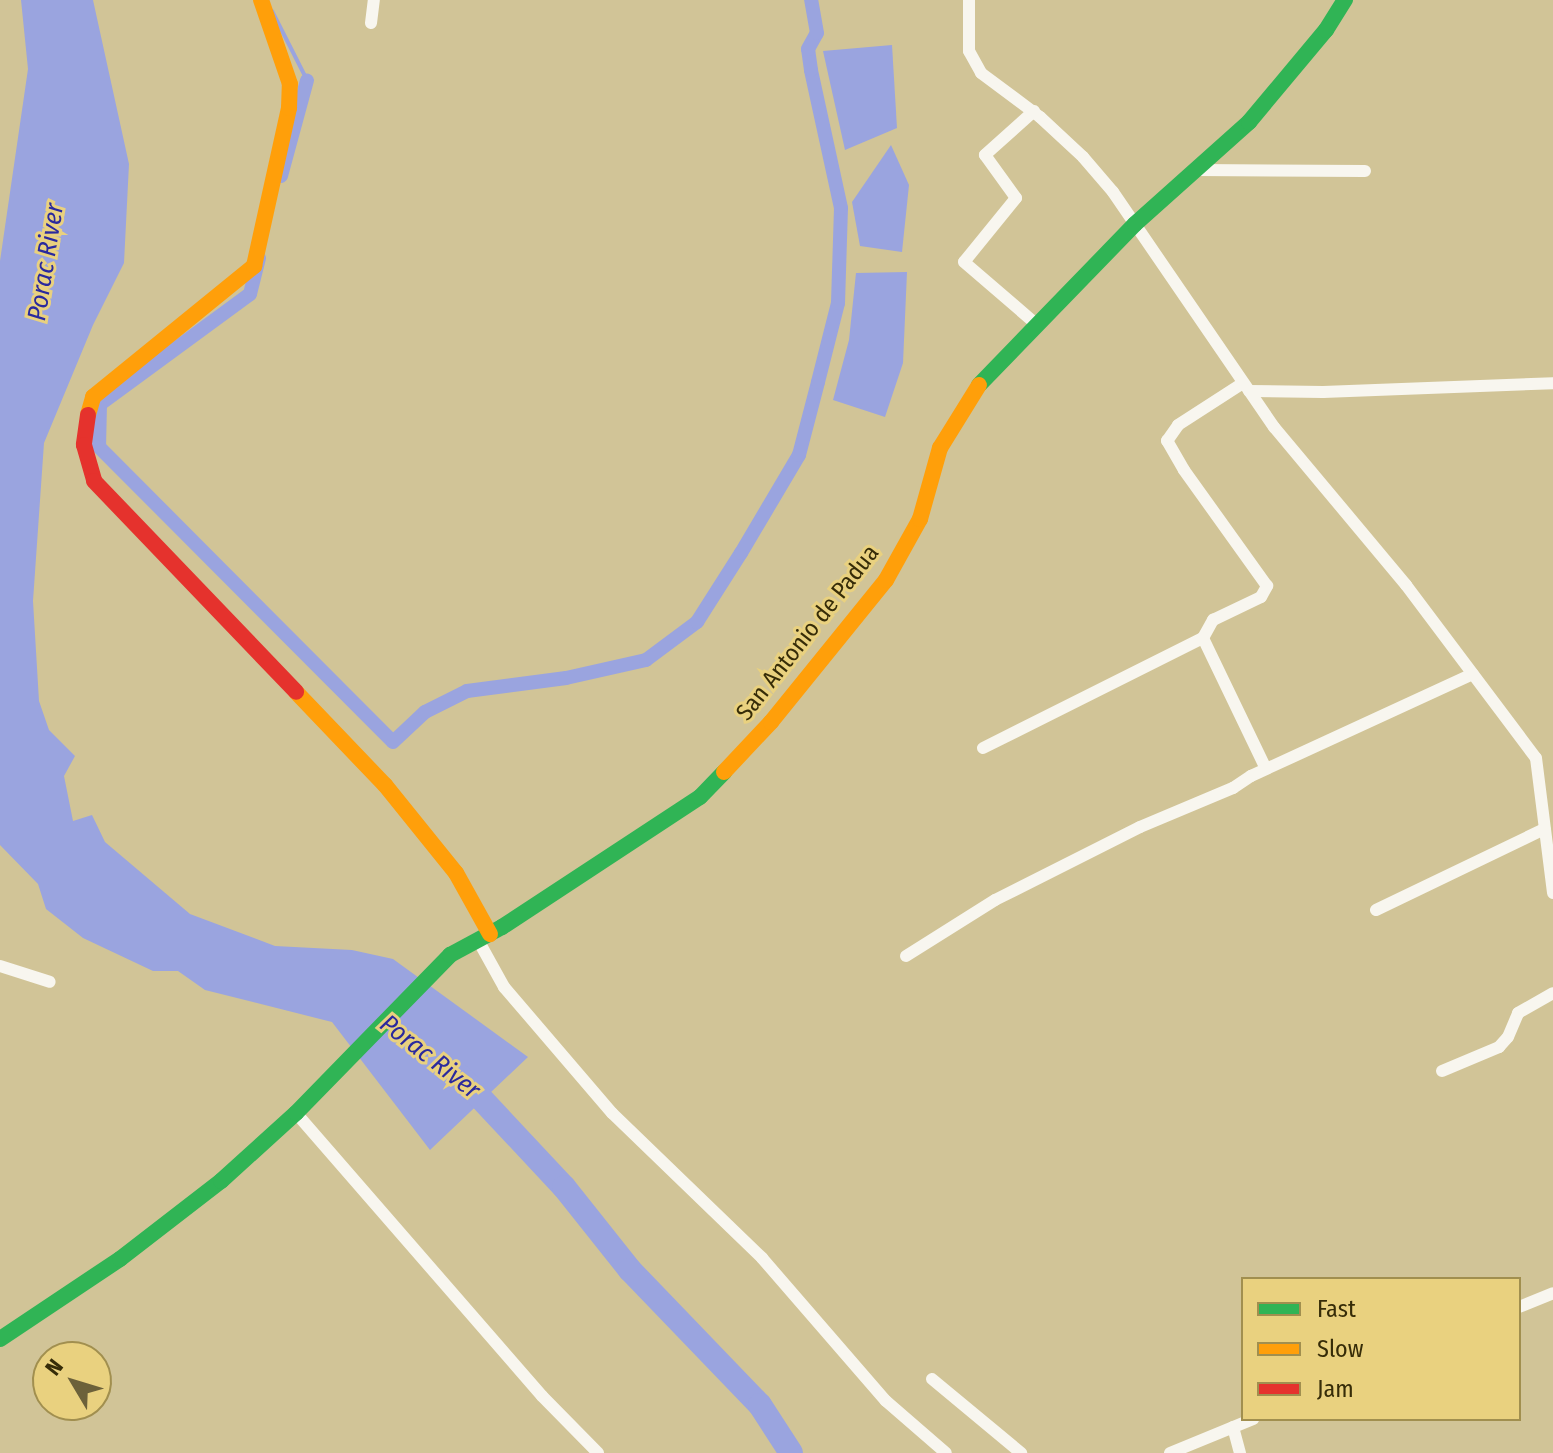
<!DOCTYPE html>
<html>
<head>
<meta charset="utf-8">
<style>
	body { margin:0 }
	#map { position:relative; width:1553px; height:1453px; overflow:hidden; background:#d1c497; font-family:"Fira Sans Condensed",sans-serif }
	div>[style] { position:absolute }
	.water>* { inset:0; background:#9aa4df }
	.stream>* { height:4px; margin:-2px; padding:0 2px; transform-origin:2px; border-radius:2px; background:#9aa4df }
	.canal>* { height:14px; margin:-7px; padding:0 7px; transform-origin:7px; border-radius:7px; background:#9aa4df }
	.river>* { height:24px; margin:-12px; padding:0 12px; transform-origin:12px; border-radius:12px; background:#9aa4df }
	.street>* { height:12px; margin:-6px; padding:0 6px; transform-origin:6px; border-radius:6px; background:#f8f6ef }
	.fast>* { height:16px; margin:-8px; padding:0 8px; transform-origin:8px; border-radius:8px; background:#30b455 }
	.slow>* { height:16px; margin:-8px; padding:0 8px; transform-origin:8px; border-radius:8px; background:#ff9f0a }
	.jam>* { height:16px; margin:-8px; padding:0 8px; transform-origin:8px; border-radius:8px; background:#e5322d }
	span { translate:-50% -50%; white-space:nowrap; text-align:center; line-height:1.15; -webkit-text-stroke:6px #e9d17f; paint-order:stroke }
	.street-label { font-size:24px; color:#362c08 }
	.water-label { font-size:26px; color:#2a299e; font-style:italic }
	.legend { position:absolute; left:1241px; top:1277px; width:280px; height:144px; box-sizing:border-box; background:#e9d17f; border:2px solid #a18f4f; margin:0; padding:10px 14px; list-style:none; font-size:24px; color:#362c08 }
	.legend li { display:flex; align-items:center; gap:16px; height:40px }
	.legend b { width:40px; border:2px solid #a18f4f }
	.north { position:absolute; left:32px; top:1341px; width:80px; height:80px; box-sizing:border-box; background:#e9d17f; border:2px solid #a18f4f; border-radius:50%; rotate:308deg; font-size:22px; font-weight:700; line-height:32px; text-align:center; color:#362c08 }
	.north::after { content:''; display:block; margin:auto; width:28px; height:36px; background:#6c613a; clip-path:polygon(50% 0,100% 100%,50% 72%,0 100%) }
</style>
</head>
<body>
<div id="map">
	<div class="water">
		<i style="clip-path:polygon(21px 0,93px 0,129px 164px,124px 263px,93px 325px,44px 443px,33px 601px,39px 701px,49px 730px,75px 756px,64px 776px,73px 821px,92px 815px,105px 842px,190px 914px,275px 946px,352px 950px,393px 959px,528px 1057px,430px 1150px,332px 1022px,205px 990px,178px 971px,153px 971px,83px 938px,46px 909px,38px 884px,0 845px,0 261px,28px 69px)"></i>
		<i style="clip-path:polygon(892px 45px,897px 128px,845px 150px,823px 51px)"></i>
		<i style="clip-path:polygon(891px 145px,909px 185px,902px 252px,860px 246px,852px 202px)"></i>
		<i style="clip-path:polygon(907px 272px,903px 363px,885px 417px,833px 400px,849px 340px,856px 273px)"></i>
	</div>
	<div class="stream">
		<i style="left:272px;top:11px;width:77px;rotate:63.1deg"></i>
	</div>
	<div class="canal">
		<i style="left:281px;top:176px;width:99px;rotate:-74.8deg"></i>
		<i style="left:259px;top:258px;width:37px;rotate:104deg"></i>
		<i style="left:250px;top:294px;width:186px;rotate:143.7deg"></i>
		<i style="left:100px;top:404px;width:43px;rotate:91.3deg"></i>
		<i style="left:99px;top:447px;width:416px;rotate:45.1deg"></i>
		<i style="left:393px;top:742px;width:44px;rotate:-43.2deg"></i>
		<i style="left:425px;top:712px;width:47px;rotate:-26.6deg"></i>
		<i style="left:467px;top:691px;width:100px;rotate:-7.5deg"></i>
		<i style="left:566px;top:678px;width:82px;rotate:-12.7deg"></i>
		<i style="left:646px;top:660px;width:64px;rotate:-36.7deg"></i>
		<i style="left:697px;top:622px;width:82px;rotate:-57.5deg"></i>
		<i style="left:741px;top:553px;width:114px;rotate:-59.4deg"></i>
		<i style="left:799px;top:455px;width:75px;rotate:-75.4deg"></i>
		<i style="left:818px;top:382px;width:81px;rotate:-75.8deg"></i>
		<i style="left:838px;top:303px;width:95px;rotate:-88.2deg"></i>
		<i style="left:841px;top:208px;width:141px;rotate:-102.3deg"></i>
		<i style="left:811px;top:70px;width:21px;rotate:-98deg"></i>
		<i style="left:808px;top:49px;width:18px;rotate:-61deg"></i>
		<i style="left:817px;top:33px;width:34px;rotate:-100deg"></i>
	</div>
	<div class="river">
		<i style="left:460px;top:1076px;width:152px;rotate:46.9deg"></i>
		<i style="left:564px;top:1187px;width:106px;rotate:51.5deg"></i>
		<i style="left:630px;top:1270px;width:187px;rotate:46.1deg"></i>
		<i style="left:760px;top:1405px;width:57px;rotate:57.1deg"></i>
	</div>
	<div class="street">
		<i style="left:969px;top:0;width:51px;rotate:90deg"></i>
		<i style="left:969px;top:51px;width:25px;rotate:61deg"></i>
		<i style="left:981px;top:73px;width:74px;rotate:36.7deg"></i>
		<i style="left:1040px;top:117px;width:59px;rotate:42.9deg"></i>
		<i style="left:1083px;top:157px;width:46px;rotate:49.4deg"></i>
		<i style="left:1113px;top:192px;width:285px;rotate:55.6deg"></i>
		<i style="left:1274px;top:427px;width:206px;rotate:50.1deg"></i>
		<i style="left:1406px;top:585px;width:216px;rotate:53.1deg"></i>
		<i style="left:1536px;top:758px;width:136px;rotate:82.8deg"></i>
		<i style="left:371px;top:23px;width:23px;rotate:-83deg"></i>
		<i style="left:1034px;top:111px;width:66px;rotate:138.1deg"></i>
		<i style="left:985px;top:155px;width:53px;rotate:54.2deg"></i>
		<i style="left:1016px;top:198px;width:82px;rotate:129.1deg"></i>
		<i style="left:964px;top:262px;width:95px;rotate:40.7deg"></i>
		<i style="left:1196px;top:170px;width:169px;rotate:0.3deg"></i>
		<i style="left:1249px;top:391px;width:74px;rotate:0.8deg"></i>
		<i style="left:1323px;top:392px;width:230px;rotate:-2.2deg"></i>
		<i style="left:1203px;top:638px;width:21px;rotate:-61deg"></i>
		<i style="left:1213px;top:620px;width:53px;rotate:-25.6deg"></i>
		<i style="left:1261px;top:597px;width:13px;rotate:-61deg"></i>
		<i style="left:1267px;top:586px;width:143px;rotate:-125.6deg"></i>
		<i style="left:1184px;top:470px;width:34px;rotate:-120deg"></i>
		<i style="left:1167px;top:441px;width:19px;rotate:-55deg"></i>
		<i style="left:1178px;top:425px;width:77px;rotate:-32.9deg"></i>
		<i style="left:983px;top:748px;width:246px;rotate:-26.6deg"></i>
		<i style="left:1203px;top:638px;width:145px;rotate:64.3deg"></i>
		<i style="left:1376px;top:910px;width:187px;rotate:-25.7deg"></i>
		<i style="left:478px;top:940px;width:54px;rotate:61deg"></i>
		<i style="left:504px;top:987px;width:166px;rotate:49.4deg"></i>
		<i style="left:612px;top:1113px;width:209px;rotate:44deg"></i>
		<i style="left:762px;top:1258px;width:189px;rotate:49.1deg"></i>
		<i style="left:886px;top:1401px;width:79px;rotate:40.9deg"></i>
		<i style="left:906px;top:956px;width:105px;rotate:-32.2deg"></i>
		<i style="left:995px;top:900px;width:162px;rotate:-26.7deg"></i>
		<i style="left:1140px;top:827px;width:101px;rotate:-22.8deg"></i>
		<i style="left:1233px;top:788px;width:22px;rotate:-34deg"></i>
		<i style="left:1251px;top:776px;width:244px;rotate:-24.7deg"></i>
		<i style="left:0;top:966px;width:52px;rotate:17.7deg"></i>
		<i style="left:1442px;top:1071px;width:62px;rotate:-22.8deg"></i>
		<i style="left:1499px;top:1047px;width:13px;rotate:-48deg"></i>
		<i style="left:1508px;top:1037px;width:26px;rotate:-67deg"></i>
		<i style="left:1518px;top:1013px;width:40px;rotate:-29.7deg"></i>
		<i style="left:296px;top:1113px;width:375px;rotate:49deg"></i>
		<i style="left:542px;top:1396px;width:80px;rotate:45.5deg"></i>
		<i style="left:1519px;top:1307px;width:37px;rotate:-22deg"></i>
		<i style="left:932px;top:1379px;width:116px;rotate:39.7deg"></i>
		<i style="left:1233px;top:1427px;width:27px;rotate:75deg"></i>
		<i style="left:1170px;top:1453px;width:90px;rotate:-22.3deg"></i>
	</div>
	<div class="fast">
		<i style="left:979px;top:385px;width:224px;rotate:-45.9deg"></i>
		<i style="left:1135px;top:224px;width:153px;rotate:-41.8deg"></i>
		<i style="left:1249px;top:122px;width:120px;rotate:-50.1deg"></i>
		<i style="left:1326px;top:30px;width:36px;rotate:-58deg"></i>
		<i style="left:0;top:1339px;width:144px;rotate:-33.7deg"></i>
		<i style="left:120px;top:1259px;width:128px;rotate:-37.7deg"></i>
		<i style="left:221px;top:1181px;width:101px;rotate:-42.2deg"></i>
		<i style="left:296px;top:1113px;width:221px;rotate:-45.7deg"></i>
		<i style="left:450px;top:955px;width:59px;rotate:-28.3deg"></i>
		<i style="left:502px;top:927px;width:237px;rotate:-33.3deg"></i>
		<i style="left:700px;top:797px;width:35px;rotate:-46deg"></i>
	</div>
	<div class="slow">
		<i style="left:88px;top:415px;width:19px;rotate:-74deg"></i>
		<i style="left:93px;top:397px;width:208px;rotate:-39.1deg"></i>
		<i style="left:254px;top:266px;width:162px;rotate:-77.5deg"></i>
		<i style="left:289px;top:108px;width:24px;rotate:-88deg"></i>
		<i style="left:290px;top:84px;width:89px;rotate:-109deg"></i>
		<i style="left:296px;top:692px;width:129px;rotate:46.3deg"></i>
		<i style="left:385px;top:785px;width:113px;rotate:51.1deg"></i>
		<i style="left:456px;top:873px;width:70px;rotate:60.9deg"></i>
		<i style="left:724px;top:772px;width:69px;rotate:-46.8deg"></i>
		<i style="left:771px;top:722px;width:183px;rotate:-51deg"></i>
		<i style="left:886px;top:580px;width:70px;rotate:-60.9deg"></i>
		<i style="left:920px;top:519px;width:74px;rotate:-74.3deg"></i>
		<i style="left:940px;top:448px;width:74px;rotate:-58.2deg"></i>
	</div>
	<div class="jam">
		<i style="left:88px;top:415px;width:30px;rotate:98deg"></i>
		<i style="left:84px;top:445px;width:37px;rotate:74deg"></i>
		<i style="left:94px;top:481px;width:292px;rotate:46.2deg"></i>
	</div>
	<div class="street-label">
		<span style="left:808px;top:633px;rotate:-52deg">San Antonio de Padua</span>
	</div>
	<div class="water-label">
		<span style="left:46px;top:262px;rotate:-81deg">Porac River</span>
		<span style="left:430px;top:1057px;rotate:38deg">Porac River</span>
	</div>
	<ul class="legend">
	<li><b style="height:10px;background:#30b455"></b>Fast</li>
	<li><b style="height:10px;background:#ff9f0a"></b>Slow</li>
	<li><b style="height:10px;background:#e5322d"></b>Jam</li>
	</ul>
	<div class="north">N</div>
</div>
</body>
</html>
